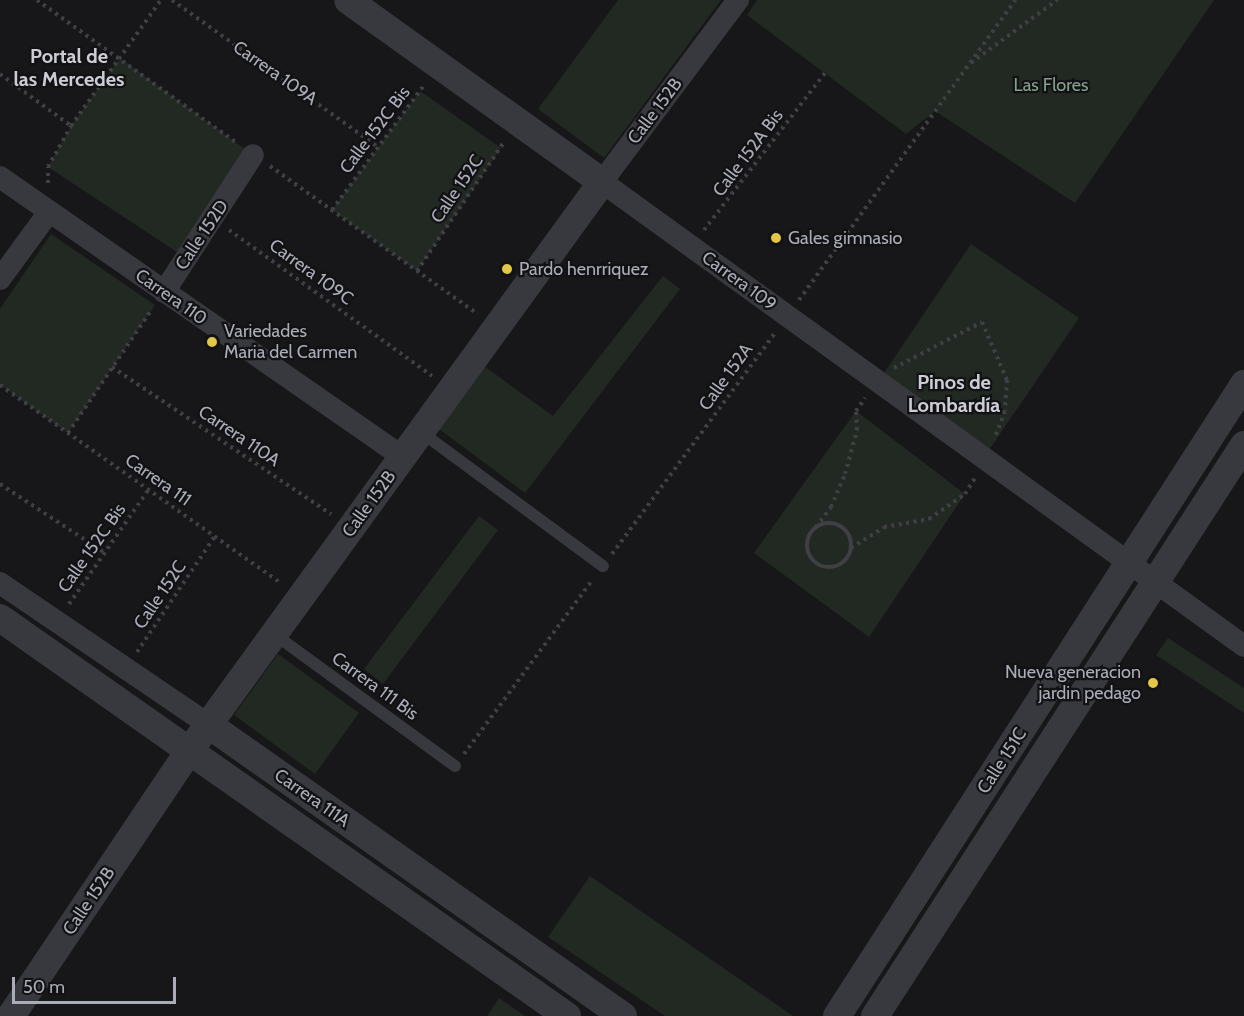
<!DOCTYPE html>
<html>
<head>
<meta charset="utf-8">
<style>
	body { margin:0 }
	#map { position:relative; width:1244px; height:1016px; overflow:hidden; background:#171719; font-family:Cabin,sans-serif }
	div>[style] { position:absolute }
	.green>* { inset:0; background:#222923 }
	.path>* { height:4px; margin-top:-2px; transform-origin:0; background:repeating-linear-gradient(90deg,#3f3f45 0 3px,transparent 0 7.5px) }
	.path>.ring { margin:-2px; padding:0; box-sizing:content-box; background:none; border:4px solid #3f3f45; border-radius:50% }
	.service>* { height:12px; margin:-6px; padding:0 6px; transform-origin:6px; border-radius:6px; background:#38393e }
	.minor>* { height:22px; margin:-11px; padding:0 11px; transform-origin:11px; border-radius:11px; background:#38393e }
	.tertiary>* { height:28px; margin:-14px; padding:0 14px; transform-origin:14px; border-radius:14px; background:#38393e }
	.dots>* { width:16px; height:16px; translate:-50% -50%; box-sizing:border-box; border:3px solid #121214; border-radius:50% }
	span { translate:-50% -50%; white-space:nowrap; text-align:center; line-height:1.15; -webkit-text-stroke:4.5px #121214; paint-order:stroke }
	.street-label { font-size:18px; color:#aaacb8 }
	.park-label { font-size:18px; color:#83a18a }
	.poi-label { font-size:18px; color:#aaacb8 }
	.left { translate:0 -50%; text-align:left }
	.right { translate:-100% -50%; text-align:right }
	.neighbourhood-label { font-size:20px; color:#cbccd4; font-weight:700 }
	.scale { position:absolute; left:12px; top:977px; width:164px; height:27px; box-sizing:border-box; border:3px solid #aaacb8; border-top:0; padding-left:8px; font-size:18px; line-height:21px; white-space:nowrap; color:#aaacb8; -webkit-text-stroke:4px #121214; paint-order:stroke }
</style>
</head>
<body>
<div id="map">
	<div class="green">
		<i style="clip-path:polygon(618px 0,721px 0,604px 158px,538px 109px)"></i>
		<i style="clip-path:polygon(757px 0,1214px 0,1075px 203px,935px 111px,906px 134px,747px 15px)"></i>
		<i style="clip-path:polygon(120px 58px,253px 155px,186px 258px,48px 167px,71px 126px)"></i>
		<i style="clip-path:polygon(420px 91px,501px 148px,417px 271px,332px 210px)"></i>
		<i style="clip-path:polygon(51px 234px,155px 305px,68px 433px,0 385px,0 309px)"></i>
		<i style="clip-path:polygon(971px 244px,1079px 318px,989px 450px,884px 373px)"></i>
		<i style="clip-path:polygon(663px 276px,680px 289px,525px 493px,439px 429px,484px 366px,553px 416px)"></i>
		<i style="clip-path:polygon(856px 411px,965px 494px,869px 637px,754px 553px)"></i>
		<i style="clip-path:polygon(479px 516px,498px 530px,383px 684px,364px 669px)"></i>
		<i style="clip-path:polygon(1168px 638px,1244px 688px,1244px 713px,1156px 655px)"></i>
		<i style="clip-path:polygon(278px 654px,359px 713px,315px 774px,234px 715px)"></i>
		<i style="clip-path:polygon(590px 876px,793px 1016px,665px 1016px,548px 937px)"></i>
		<i style="clip-path:polygon(499px 998px,525px 1016px,487px 1016px)"></i>
	</div>
	<div class="path">
		<i style="left:37px;top:0;width:246px;rotate:35.6deg"></i>
		<i style="left:172px;top:0;width:253px;rotate:35.5deg"></i>
		<i style="left:971px;top:63px;width:107px;rotate:-36.2deg"></i>
		<i style="left:0;top:74px;width:88px;rotate:36.2deg"></i>
		<i style="left:270px;top:166px;width:253px;rotate:35.5deg"></i>
		<i style="left:48px;top:183px;width:16px;rotate:-90deg"></i>
		<i style="left:48px;top:167px;width:47px;rotate:-60.7deg"></i>
		<i style="left:71px;top:126px;width:155px;rotate:-54.5deg"></i>
		<i style="left:332px;top:210px;width:155px;rotate:-53.6deg"></i>
		<i style="left:229px;top:230px;width:250px;rotate:35.7deg"></i>
		<i style="left:704px;top:230px;width:198px;rotate:-52.4deg"></i>
		<i style="left:417px;top:271px;width:156px;rotate:-56deg"></i>
		<i style="left:799px;top:300px;width:370px;rotate:-54.2deg"></i>
		<i style="left:112px;top:367px;width:264px;rotate:33.9deg"></i>
		<i style="left:894px;top:368px;width:99px;rotate:-27.6deg"></i>
		<i style="left:982px;top:322px;width:63px;rotate:66.7deg"></i>
		<i style="left:1007px;top:380px;width:31px;rotate:94deg"></i>
		<i style="left:1005px;top:411px;width:30px;rotate:111deg"></i>
		<i style="left:0;top:385px;width:344px;rotate:35.2deg"></i>
		<i style="left:68px;top:433px;width:150px;rotate:-55.9deg"></i>
		<i style="left:0;top:484px;width:126px;rotate:33.3deg"></i>
		<i class="ring" style="left:807px;top:523px;width:40px;height:40px"></i>
		<i style="left:816px;top:527px;width:25px;rotate:-53deg"></i>
		<i style="left:831px;top:507px;width:36px;rotate:-67deg"></i>
		<i style="left:845px;top:474px;width:46px;rotate:-74.7deg"></i>
		<i style="left:857px;top:430px;width:19px;rotate:-93deg"></i>
		<i style="left:856px;top:411px;width:16px;rotate:-55deg"></i>
		<i style="left:851px;top:548px;width:39px;rotate:-32deg"></i>
		<i style="left:884px;top:527px;width:46px;rotate:-10.1deg"></i>
		<i style="left:929px;top:519px;width:44px;rotate:-34.8deg"></i>
		<i style="left:965px;top:494px;width:19px;rotate:-58deg"></i>
		<i style="left:612px;top:554px;width:275px;rotate:-53.6deg"></i>
		<i style="left:69px;top:604px;width:140px;rotate:-55.2deg"></i>
		<i style="left:137px;top:652px;width:140px;rotate:-56.1deg"></i>
		<i style="left:464px;top:754px;width:217px;rotate:-53.6deg"></i>
	</div>
	<div class="service">
		<i style="left:421px;top:432px;width:226px;rotate:36.4deg"></i>
		<i style="left:274px;top:634px;width:224px;rotate:36.1deg"></i>
	</div>
	<div class="minor">
		<i style="left:738px;top:0;width:227px;rotate:126.8deg"></i>
		<i style="left:602px;top:182px;width:792px;rotate:35.86deg"></i>
		<i style="left:0;top:177px;width:491px;rotate:34.8deg"></i>
		<i style="left:0;top:279px;width:83px;rotate:-53.8deg"></i>
		<i style="left:164px;top:292px;width:163px;rotate:-57deg"></i>
		<i style="left:0;top:583px;width:253px;rotate:34.2deg"></i>
	</div>
	<div class="tertiary">
		<i style="left:0;top:618px;width:693px;rotate:35.07deg"></i>
		<i style="left:209px;top:725px;width:506px;rotate:35.1deg"></i>
		<i style="left:11px;top:1016px;width:321px;rotate:-56.1deg"></i>
		<i style="left:190px;top:750px;width:702px;rotate:-54.04deg"></i>
		<i style="left:602px;top:182px;width:312px;rotate:-144.4deg"></i>
		<i style="left:837px;top:1016px;width:752px;rotate:-57.22deg"></i>
		<i style="left:875px;top:1016px;width:680px;rotate:-57.13deg"></i>
	</div>
	<div class="dots">
		<i style="left:776px;top:238px;background:#e3c645"></i>
		<i style="left:507px;top:269px;background:#e3c645"></i>
		<i style="left:212px;top:342px;background:#e3c645"></i>
		<i style="left:1153px;top:683px;background:#e3c645"></i>
	</div>
	<div class="street-label">
		<span style="left:275px;top:73px;rotate:35deg">Carrera 109A</span>
		<span style="left:655px;top:111px;rotate:-53deg">Calle 152B</span>
		<span style="left:375px;top:130px;rotate:-53deg">Calle 152C Bis</span>
		<span style="left:748px;top:153px;rotate:-53deg">Calle 152A Bis</span>
		<span style="left:457px;top:189px;rotate:-56deg">Calle 152C</span>
		<span style="left:202px;top:235px;rotate:-56deg">Calle 152D</span>
		<span style="left:311px;top:272px;rotate:36deg">Carrera 109C</span>
		<span style="left:739px;top:281px;rotate:36deg">Carrera 109</span>
		<span style="left:171px;top:297px;rotate:35deg">Carrera 110</span>
		<span style="left:726px;top:377px;rotate:-54deg">Calle 152A</span>
		<span style="left:239px;top:436px;rotate:34deg">Carrera 110A</span>
		<span style="left:158px;top:480px;rotate:35deg">Carrera 111</span>
		<span style="left:369px;top:504px;rotate:-54deg">Calle 152B</span>
		<span style="left:92px;top:548px;rotate:-55deg">Calle 152C Bis</span>
		<span style="left:160px;top:595px;rotate:-56deg">Calle 152C</span>
		<span style="left:375px;top:686px;rotate:36deg">Carrera 111 Bis</span>
		<span style="left:1002px;top:761px;rotate:-57deg">Calle 151C</span>
		<span style="left:312px;top:798px;rotate:35deg">Carrera 111A</span>
		<span style="left:89px;top:901px;rotate:-56deg">Calle 152B</span>
	</div>
	<div class="park-label">
		<span style="left:1051px;top:85px">Las Flores</span>
	</div>
	<div class="poi-label">
		<span class="left" style="left:788px;top:238px">Gales gimnasio</span>
		<span class="left" style="left:519px;top:269px">Pardo henrriquez</span>
		<span class="left" style="left:224px;top:342px">Variedades<br>Maria del Carmen</span>
		<span class="right" style="left:1141px;top:683px">Nueva generacion<br>jardin pedago</span>
	</div>
	<div class="neighbourhood-label">
		<span style="left:69px;top:68px">Portal de<br>las Mercedes</span>
		<span style="left:954px;top:394px">Pinos de<br>Lombardía</span>
	</div>
	<div class="scale">50 m</div>
</div>
</body>
</html>
